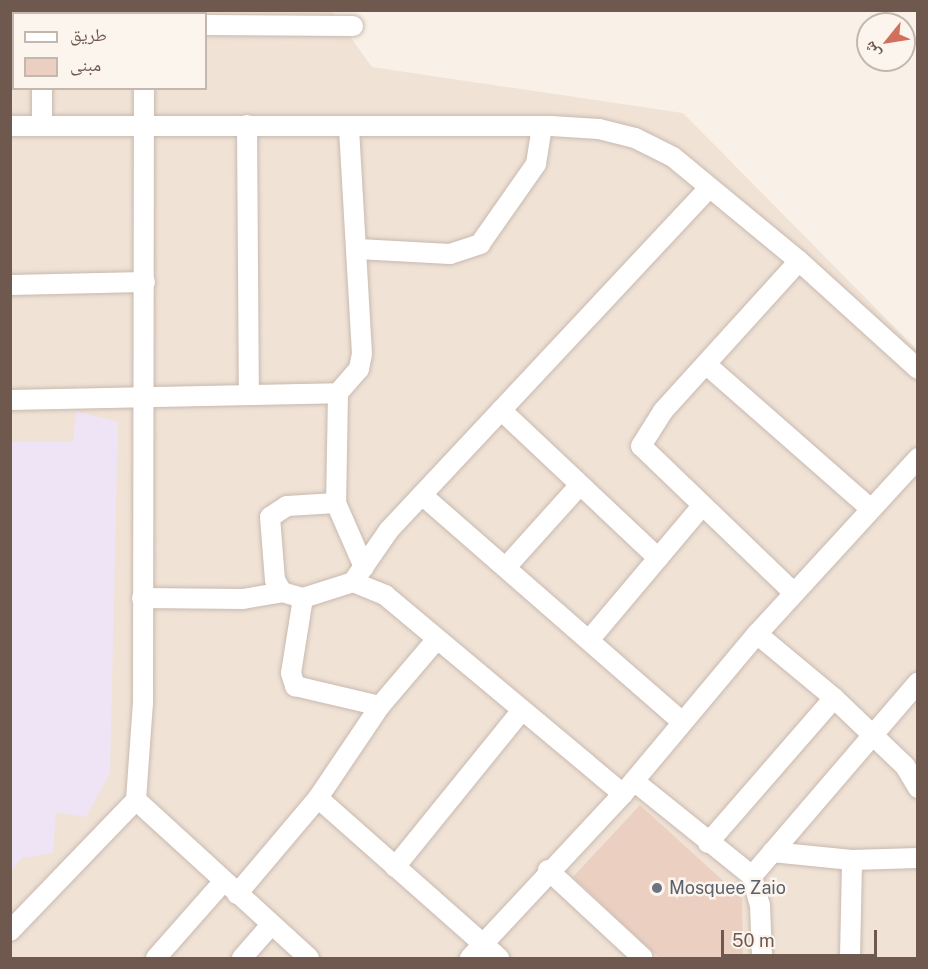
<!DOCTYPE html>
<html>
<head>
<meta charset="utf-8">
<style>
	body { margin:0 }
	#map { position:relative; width:928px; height:969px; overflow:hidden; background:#f9f1e7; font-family:"Public Sans","Noto Naskh Arabic",sans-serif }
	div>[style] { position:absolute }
	.residential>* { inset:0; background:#f0e3d6 }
	.education>* { inset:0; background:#eee4f5 }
	.building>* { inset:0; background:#ebd0c2 }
	.roads { filter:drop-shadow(0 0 2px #c9b9af) drop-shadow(0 0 2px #c9b9af) }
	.minor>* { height:20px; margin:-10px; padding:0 10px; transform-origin:10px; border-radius:10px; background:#fff }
	.dots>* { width:16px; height:16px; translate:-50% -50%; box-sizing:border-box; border:3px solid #fcf5ed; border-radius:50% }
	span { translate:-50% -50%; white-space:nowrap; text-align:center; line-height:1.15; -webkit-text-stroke:5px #fcf5ed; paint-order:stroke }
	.worship-label { font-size:18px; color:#5b616d }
	.left { translate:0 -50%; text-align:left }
	.frame { position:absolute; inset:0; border:12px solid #6f594f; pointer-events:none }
	.legend { position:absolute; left:12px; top:12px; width:195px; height:78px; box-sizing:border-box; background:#fcf5ed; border:2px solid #c4b7ae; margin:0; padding:8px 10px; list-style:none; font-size:18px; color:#6f594f }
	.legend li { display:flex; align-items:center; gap:12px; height:30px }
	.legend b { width:30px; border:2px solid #c4b7ae }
	.north { position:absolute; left:856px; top:12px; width:60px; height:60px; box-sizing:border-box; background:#fcf5ed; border:2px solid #c4b7ae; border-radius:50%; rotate:240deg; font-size:16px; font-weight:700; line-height:24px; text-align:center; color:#6f594f }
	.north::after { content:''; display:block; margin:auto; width:21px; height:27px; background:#d2705d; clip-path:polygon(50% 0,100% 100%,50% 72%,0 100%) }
	.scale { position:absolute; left:721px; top:930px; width:156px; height:27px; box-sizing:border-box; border:3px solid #6f594f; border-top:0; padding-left:8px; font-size:18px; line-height:21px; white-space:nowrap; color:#6f594f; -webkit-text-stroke:4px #fcf5ed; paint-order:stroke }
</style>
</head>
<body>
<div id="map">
	<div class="residential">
		<i style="clip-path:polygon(evenodd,10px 11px,332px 11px,372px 67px,683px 113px,917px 350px,917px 958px,11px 958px,10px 11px,14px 14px,206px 14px,206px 88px,14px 88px,14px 14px)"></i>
	</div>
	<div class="education">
		<i style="clip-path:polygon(76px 411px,118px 422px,110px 773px,86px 817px,56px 812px,53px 853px,21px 858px,11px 872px,11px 442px,73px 442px)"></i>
	</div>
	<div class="building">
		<i style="clip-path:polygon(640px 805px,742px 898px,743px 958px,659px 958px,573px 877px)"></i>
	</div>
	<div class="roads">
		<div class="minor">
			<i style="left:146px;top:10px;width:4px;rotate:90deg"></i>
			<i style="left:42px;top:14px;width:4px;rotate:-90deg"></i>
			<i style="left:10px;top:21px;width:4px"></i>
			<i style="left:206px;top:25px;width:147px;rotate:0.4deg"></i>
			<i style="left:42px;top:125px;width:37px;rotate:-90deg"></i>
			<i style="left:247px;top:125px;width:268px;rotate:89.6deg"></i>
			<i style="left:10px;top:126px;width:541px"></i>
			<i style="left:551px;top:126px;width:48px;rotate:3.6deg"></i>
			<i style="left:599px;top:129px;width:37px;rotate:14deg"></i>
			<i style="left:635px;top:138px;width:42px;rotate:26.6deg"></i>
			<i style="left:673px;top:157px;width:163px;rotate:39.5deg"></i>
			<i style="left:799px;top:261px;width:161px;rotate:42.2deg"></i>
			<i style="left:358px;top:249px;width:92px;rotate:3.1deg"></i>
			<i style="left:450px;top:254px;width:32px;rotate:-18deg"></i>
			<i style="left:480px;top:244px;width:98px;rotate:-55deg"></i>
			<i style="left:536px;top:164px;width:36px;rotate:-81deg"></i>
			<i style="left:10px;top:285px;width:135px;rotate:-1.3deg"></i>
			<i style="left:707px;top:365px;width:218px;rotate:41.3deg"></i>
			<i style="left:338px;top:393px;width:110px;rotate:91deg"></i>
			<i style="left:336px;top:503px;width:70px;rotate:66.4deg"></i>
			<i style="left:10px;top:400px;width:328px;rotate:-1.2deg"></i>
			<i style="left:338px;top:393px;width:32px;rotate:-49deg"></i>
			<i style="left:359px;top:369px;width:15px;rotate:-79deg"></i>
			<i style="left:362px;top:354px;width:228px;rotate:-93.3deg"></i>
			<i style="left:501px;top:410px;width:216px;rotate:43.3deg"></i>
			<i style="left:422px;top:495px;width:344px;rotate:41.1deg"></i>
			<i style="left:336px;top:503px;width:49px;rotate:176.5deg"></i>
			<i style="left:287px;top:506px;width:20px;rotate:147deg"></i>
			<i style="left:270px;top:517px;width:63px;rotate:85.5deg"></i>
			<i style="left:275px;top:580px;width:14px;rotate:60deg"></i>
			<i style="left:282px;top:592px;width:22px;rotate:16deg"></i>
			<i style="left:303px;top:598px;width:52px;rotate:-17.7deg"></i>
			<i style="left:353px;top:582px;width:35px;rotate:22deg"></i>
			<i style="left:385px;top:595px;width:310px;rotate:39.9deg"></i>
			<i style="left:507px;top:566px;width:109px;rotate:-48deg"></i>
			<i style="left:353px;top:582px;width:63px;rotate:-55.3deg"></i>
			<i style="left:389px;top:530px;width:468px;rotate:-46.9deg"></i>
			<i style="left:794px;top:593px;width:212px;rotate:-136.1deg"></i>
			<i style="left:641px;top:446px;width:41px;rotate:-57.8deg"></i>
			<i style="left:663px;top:411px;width:202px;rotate:-47.8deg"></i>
			<i style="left:142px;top:598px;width:101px;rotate:0.6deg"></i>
			<i style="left:243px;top:599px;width:40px;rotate:-10deg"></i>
			<i style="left:303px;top:598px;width:76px;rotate:99.1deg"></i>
			<i style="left:291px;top:673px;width:14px;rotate:73deg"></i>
			<i style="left:295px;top:686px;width:87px;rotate:13.2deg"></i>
			<i style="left:380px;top:706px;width:111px;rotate:124deg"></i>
			<i style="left:318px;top:798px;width:242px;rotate:41.5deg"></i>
			<i style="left:757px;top:634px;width:100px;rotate:39.7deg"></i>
			<i style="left:834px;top:698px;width:98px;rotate:43.8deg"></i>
			<i style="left:905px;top:766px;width:26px;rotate:59deg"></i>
			<i style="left:590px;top:639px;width:174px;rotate:-49.9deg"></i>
			<i style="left:380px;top:706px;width:88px;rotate:-49.6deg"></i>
			<i style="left:634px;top:781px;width:151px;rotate:38.8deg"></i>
			<i style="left:752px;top:876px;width:30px;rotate:75deg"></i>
			<i style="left:760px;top:905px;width:53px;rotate:87.8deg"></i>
			<i style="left:136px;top:800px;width:234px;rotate:42.4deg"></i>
			<i style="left:708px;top:843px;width:192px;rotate:-49deg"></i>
			<i style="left:772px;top:852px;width:80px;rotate:5.7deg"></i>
			<i style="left:852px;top:860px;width:66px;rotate:-1.7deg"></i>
			<i style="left:395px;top:867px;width:202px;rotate:-51deg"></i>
			<i style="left:548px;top:870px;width:129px;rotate:42.8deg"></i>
			<i style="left:752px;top:876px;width:255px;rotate:-49.4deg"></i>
			<i style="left:237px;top:894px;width:126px;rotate:-49.8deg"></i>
			<i style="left:10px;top:931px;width:182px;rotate:-46.1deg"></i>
			<i style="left:136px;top:800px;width:97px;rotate:-85.9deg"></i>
			<i style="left:143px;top:703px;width:615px;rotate:-89.91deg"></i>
			<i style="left:156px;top:958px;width:101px;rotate:-48.6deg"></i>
			<i style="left:242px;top:958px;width:44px;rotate:-48.7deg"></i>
			<i style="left:470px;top:958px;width:224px;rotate:-47deg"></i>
			<i style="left:623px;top:794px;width:209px;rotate:-50.1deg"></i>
			<i style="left:757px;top:634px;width:239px;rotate:-47.5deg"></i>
			<i style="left:850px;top:958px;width:98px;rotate:-88.8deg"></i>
		</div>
	</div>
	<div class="dots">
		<i style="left:657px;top:888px;background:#6b7280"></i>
	</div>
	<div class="worship-label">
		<span class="left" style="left:669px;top:888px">Mosquee Zaio</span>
	</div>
	<div class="frame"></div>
	<ul class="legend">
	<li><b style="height:8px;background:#fff"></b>طريق</li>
	<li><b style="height:16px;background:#ebd0c2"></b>مبنى</li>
	</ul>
	<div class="north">ش</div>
	<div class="scale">50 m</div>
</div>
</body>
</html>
